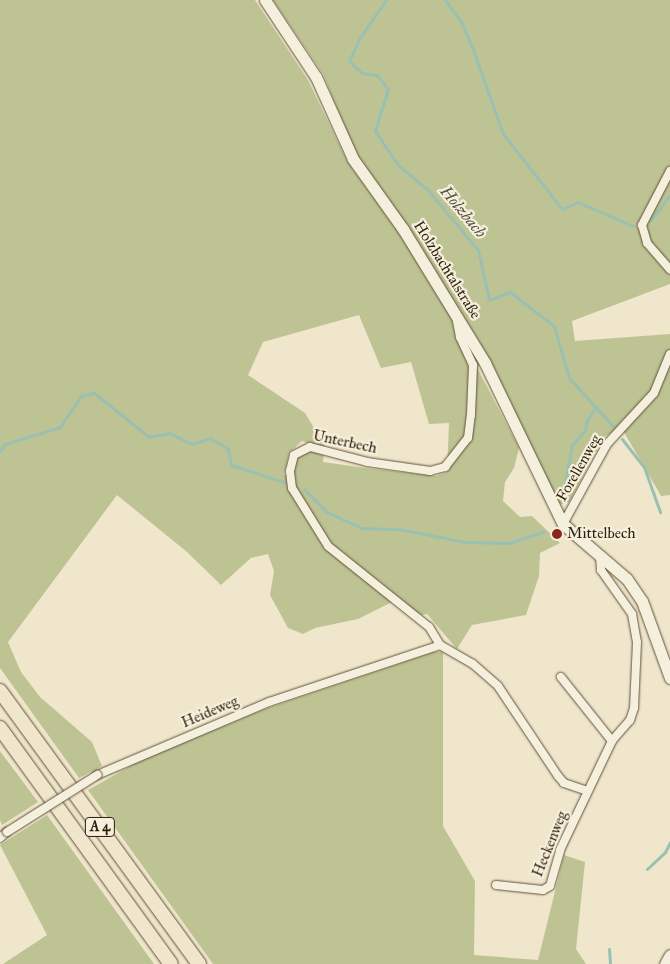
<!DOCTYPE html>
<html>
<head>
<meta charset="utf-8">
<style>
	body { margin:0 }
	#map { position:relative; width:670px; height:964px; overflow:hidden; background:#efe6cb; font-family:"IM FELL Great Primer",serif }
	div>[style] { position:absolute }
	.green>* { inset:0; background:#bec394 }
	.stream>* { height:3px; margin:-1.5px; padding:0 1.5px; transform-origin:1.5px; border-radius:1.5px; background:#9ac0b2 }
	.roads { filter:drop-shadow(0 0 1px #605139) drop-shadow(0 0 1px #605139) }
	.street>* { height:8px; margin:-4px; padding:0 4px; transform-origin:4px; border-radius:4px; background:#f5efdd }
	.secondary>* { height:11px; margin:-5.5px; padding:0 5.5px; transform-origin:5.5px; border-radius:5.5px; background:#f5efdd }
	.highway>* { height:14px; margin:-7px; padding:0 7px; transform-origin:7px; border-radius:7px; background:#efe6cb }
	.bridges { filter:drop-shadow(0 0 1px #605139) drop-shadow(0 0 1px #605139) }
	.street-bridge>* { height:8px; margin:-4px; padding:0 4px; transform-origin:4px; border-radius:4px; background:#f5efdd }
	.dots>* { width:14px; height:14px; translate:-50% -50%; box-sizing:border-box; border:2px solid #f5efdd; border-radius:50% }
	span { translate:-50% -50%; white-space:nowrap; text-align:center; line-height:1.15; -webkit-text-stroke:4.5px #f5efdd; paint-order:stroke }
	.shield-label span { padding:1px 4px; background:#f5efdd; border:1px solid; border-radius:4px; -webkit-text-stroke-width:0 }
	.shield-label { font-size:14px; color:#311f08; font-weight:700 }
	.street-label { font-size:15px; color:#311f08 }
	.poi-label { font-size:15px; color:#311f08 }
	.left { translate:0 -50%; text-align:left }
	.water-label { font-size:16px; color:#504f3b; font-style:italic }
</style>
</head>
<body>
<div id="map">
	<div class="green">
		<i style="clip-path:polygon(evenodd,0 0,255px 0,308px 80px,347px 161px,398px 231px,449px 314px,519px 448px,514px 468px,505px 482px,503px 501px,520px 517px,532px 516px,560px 543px,540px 553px,539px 576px,526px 615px,472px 625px,457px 649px,427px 614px,410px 617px,392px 602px,358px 619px,315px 628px,303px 634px,288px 628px,270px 595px,274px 571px,268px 554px,251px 558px,221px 585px,187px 552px,117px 495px,8px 642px,21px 672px,40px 697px,92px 742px,102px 766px,79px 778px,0 668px,0 0,359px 315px,381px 368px,411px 362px,429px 424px,449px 423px,447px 472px,436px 476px,365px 468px,323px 462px,324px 454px,309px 450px,296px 459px,293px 475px,284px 475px,289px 453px,302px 441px,326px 448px,305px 413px,248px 375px,263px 342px,359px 315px)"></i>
		<i style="clip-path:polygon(273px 0,670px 0,670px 284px,572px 321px,575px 341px,670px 334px,670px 495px,661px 496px,621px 427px,604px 437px,569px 502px,558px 505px,488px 356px,408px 227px,357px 157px,323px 74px)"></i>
		<i style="clip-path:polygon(434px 652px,443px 652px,443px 826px,475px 881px,474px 955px,538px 960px,564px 855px,585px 862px,576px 949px,586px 964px,213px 964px,88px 790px,143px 759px,265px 709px)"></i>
		<i style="clip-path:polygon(0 751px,38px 802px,2px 825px,0 820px)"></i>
		<i style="clip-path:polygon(47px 815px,154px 964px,3px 964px,47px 935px,0 845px)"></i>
	</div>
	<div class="stream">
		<i style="left:386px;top:0;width:47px;rotate:124.7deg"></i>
		<i style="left:359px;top:39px;width:24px;rotate:114deg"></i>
		<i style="left:349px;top:61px;width:18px;rotate:43deg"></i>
		<i style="left:362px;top:73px;width:15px;rotate:8deg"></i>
		<i style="left:377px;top:75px;width:18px;rotate:52deg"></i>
		<i style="left:388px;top:89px;width:44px;rotate:107.2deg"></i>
		<i style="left:375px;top:131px;width:40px;rotate:56deg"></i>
		<i style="left:397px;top:164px;width:39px;rotate:40deg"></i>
		<i style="left:427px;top:189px;width:80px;rotate:50.1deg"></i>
		<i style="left:478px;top:250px;width:51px;rotate:77.6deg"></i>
		<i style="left:489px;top:300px;width:22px;rotate:-21deg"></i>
		<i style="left:510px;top:292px;width:56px;rotate:37.7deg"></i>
		<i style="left:554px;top:326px;width:54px;rotate:73.9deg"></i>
		<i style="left:569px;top:378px;width:65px;rotate:47.5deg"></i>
		<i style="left:445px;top:0;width:26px;rotate:53deg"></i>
		<i style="left:461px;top:21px;width:28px;rotate:67deg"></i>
		<i style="left:472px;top:47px;width:92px;rotate:70.4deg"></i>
		<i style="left:503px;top:134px;width:95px;rotate:51.8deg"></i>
		<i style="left:562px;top:209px;width:17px;rotate:-24deg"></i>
		<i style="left:578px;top:202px;width:60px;rotate:23.6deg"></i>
		<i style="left:651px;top:220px;width:31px;rotate:-53deg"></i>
		<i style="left:622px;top:439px;width:36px;rotate:52deg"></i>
		<i style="left:644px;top:467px;width:48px;rotate:70.4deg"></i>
		<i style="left:0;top:451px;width:9px;rotate:-54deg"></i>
		<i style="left:5px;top:444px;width:58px;rotate:-17.2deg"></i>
		<i style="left:60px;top:427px;width:37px;rotate:-56deg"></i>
		<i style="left:81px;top:396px;width:13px;rotate:-13deg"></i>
		<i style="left:94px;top:393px;width:70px;rotate:38.7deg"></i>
		<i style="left:149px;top:437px;width:20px;rotate:-11deg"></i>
		<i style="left:169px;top:433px;width:25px;rotate:26deg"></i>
		<i style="left:192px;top:444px;width:19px;rotate:-18deg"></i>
		<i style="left:210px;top:438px;width:21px;rotate:31deg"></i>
		<i style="left:228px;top:449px;width:16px;rotate:79deg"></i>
		<i style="left:231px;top:465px;width:56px;rotate:17.8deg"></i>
		<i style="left:304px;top:489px;width:33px;rotate:45deg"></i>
		<i style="left:327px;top:512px;width:38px;rotate:25deg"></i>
		<i style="left:361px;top:528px;width:38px;rotate:2deg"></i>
		<i style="left:399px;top:529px;width:67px;rotate:11.1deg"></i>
		<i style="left:465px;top:542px;width:44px;rotate:1.3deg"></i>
		<i style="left:509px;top:543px;width:36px;rotate:-18deg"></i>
		<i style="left:562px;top:500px;width:56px;rotate:-79.7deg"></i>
		<i style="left:572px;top:445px;width:20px;rotate:-49deg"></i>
		<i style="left:585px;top:430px;width:10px;rotate:-79deg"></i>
		<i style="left:587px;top:420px;width:16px;rotate:-55deg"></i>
		<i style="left:647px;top:869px;width:25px;rotate:-43deg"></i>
		<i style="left:665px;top:852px;width:11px;rotate:-63deg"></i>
		<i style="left:609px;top:949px;width:15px;rotate:86deg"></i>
	</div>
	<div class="roads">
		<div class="street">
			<i style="left:670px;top:171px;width:61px;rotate:117.4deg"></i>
			<i style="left:642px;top:225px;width:19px;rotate:74deg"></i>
			<i style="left:647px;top:243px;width:35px;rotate:49deg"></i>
			<i style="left:563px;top:524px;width:91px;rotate:-61.2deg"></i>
			<i style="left:607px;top:444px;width:69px;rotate:-47.3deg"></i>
			<i style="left:654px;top:393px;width:42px;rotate:-67.7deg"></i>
			<i style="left:600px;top:556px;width:14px;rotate:86deg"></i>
			<i style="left:601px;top:570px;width:54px;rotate:54.8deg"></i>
			<i style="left:632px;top:614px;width:28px;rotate:80deg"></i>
			<i style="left:637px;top:642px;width:66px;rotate:92.6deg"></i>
			<i style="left:634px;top:708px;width:13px;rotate:108deg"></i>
			<i style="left:630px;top:720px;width:28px;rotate:131deg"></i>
			<i style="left:440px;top:645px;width:21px;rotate:-121deg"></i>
			<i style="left:429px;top:627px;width:129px;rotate:-141.3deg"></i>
			<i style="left:328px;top:546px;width:68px;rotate:-121.8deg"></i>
			<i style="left:292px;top:488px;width:17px;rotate:-97deg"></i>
			<i style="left:290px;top:471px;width:16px;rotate:-76deg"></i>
			<i style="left:294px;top:455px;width:18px;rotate:-27deg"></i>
			<i style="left:310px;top:447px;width:59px;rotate:14.7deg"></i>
			<i style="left:367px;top:462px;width:64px;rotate:8.1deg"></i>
			<i style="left:430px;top:471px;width:16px;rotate:-15deg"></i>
			<i style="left:445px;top:467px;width:37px;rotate:-52deg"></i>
			<i style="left:468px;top:438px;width:23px;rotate:-83deg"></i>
			<i style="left:471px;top:415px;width:50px;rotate:-87.7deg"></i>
			<i style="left:473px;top:365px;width:31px;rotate:-115deg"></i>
			<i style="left:460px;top:337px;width:16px;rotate:-101deg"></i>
			<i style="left:97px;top:775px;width:187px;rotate:-23deg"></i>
			<i style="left:269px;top:702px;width:180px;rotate:-18.4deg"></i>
			<i style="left:440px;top:645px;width:38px;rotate:30deg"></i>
			<i style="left:473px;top:664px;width:33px;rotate:41deg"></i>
			<i style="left:498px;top:686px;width:108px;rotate:56.3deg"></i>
			<i style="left:558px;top:776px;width:9px;rotate:49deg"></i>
			<i style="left:564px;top:783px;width:24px;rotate:19deg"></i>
			<i style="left:0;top:838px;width:9px;rotate:-41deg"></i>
			<i style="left:496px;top:885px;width:47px;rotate:6.1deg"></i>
			<i style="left:543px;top:890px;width:8px;rotate:-30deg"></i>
			<i style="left:550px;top:886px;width:37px;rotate:-74deg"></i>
			<i style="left:560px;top:850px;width:121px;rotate:-64.5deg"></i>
			<i style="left:612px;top:741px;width:82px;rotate:-128.6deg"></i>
		</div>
		<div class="secondary">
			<i style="left:265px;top:0;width:92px;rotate:56.5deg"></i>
			<i style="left:316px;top:77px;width:90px;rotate:65.7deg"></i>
			<i style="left:353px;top:159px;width:86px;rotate:54.5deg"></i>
			<i style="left:403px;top:229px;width:157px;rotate:58.5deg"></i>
			<i style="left:485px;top:363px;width:179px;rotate:64.2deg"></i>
			<i style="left:563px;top:524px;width:84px;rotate:40.7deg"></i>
			<i style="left:627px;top:579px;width:27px;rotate:56deg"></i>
			<i style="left:642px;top:601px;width:82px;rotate:70deg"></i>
			<i style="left:665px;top:964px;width:10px;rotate:-61deg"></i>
		</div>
		<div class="highway">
			<i style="left:0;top:691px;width:338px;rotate:53.9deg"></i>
			<i style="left:0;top:728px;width:291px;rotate:54.1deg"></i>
		</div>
	</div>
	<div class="bridges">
		<div class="street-bridge">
			<i style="left:7px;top:832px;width:107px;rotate:-32.3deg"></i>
		</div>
	</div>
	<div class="dots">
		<i style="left:557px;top:534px;background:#8f2418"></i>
	</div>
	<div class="shield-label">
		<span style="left:100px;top:827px">A 4</span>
	</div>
	<div class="street-label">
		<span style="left:447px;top:270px;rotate:58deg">Holzbachtalstraße</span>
		<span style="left:345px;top:442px;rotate:12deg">Unterbech</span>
		<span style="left:579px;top:468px;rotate:-60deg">Forellenweg</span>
		<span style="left:210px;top:712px;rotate:-23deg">Heideweg</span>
		<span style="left:550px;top:844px;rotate:-68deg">Heckenweg</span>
	</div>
	<div class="poi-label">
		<span class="left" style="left:567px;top:534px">Mittelbech</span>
	</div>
	<div class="water-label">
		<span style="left:463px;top:212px;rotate:50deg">Holzbach</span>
	</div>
</div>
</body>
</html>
